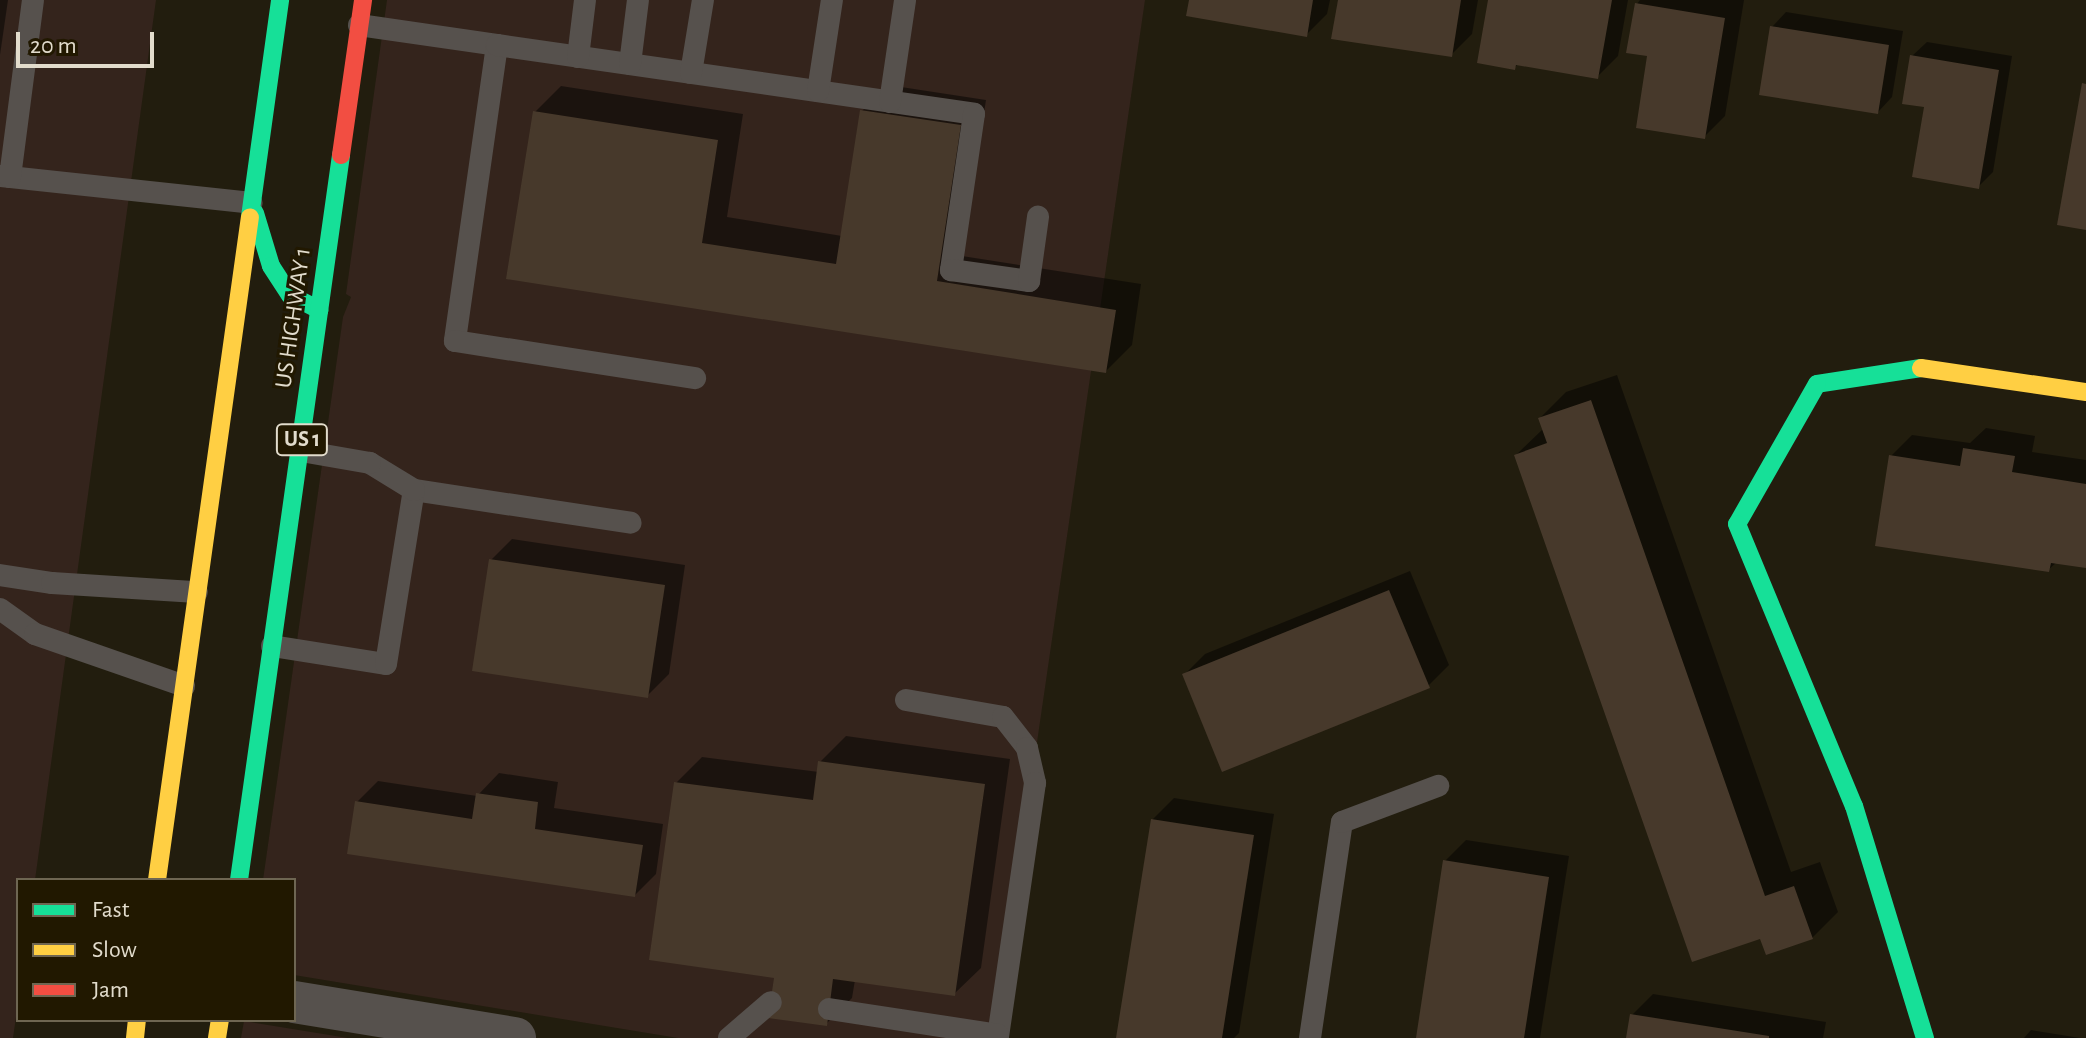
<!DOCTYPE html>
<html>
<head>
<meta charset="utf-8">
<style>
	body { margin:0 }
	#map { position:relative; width:2086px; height:1038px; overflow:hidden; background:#221d0e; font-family:"Alegreya Sans",sans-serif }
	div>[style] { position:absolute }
	.commercial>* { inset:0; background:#34241c }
	.shadow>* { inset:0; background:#0007 }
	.building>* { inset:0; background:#47392b }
	.lane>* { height:22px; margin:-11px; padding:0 11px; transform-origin:11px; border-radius:11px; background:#56514d }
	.street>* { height:42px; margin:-21px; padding:0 21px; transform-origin:21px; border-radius:21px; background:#56514d }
	.fast>* { height:18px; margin:-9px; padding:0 9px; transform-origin:9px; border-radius:9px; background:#16e098 }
	.slow>* { height:18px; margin:-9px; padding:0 9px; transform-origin:9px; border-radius:9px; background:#ffcf43 }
	.jam>* { height:18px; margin:-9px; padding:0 9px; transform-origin:9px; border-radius:9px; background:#f24e42 }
	span { translate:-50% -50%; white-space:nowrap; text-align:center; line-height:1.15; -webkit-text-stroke:6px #211800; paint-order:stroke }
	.shield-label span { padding:2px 6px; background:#211800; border:2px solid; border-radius:6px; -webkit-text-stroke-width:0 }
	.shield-label { font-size:22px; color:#e2dccc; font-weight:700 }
	.street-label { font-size:24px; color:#e2dccc }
	.legend { position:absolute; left:16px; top:878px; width:280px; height:144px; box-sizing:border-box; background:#211800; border:2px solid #6e6652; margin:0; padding:10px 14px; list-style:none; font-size:24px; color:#e2dccc }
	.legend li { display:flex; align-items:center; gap:16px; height:40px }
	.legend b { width:40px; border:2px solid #6e6652 }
	.scale { position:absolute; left:16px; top:32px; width:138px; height:36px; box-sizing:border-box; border:4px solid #e2dccc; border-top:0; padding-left:10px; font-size:24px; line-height:28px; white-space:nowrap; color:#e2dccc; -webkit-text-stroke:6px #211800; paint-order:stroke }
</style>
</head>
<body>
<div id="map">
	<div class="commercial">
		<i style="clip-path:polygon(0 0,156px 0,35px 880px,18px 880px,18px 1003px,13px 1038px,0 1038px)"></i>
		<i style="clip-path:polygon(387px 0,1145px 0,994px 1038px,678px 1038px,294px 975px,294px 880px,263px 880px,343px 317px,351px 297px,346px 294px)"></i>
		<i style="clip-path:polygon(244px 1021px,348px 1038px,241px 1038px)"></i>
	</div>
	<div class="shadow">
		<i style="clip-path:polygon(0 0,8px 0,0 55px)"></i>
		<i style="clip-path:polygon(1191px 0,1330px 0,1327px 14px,1306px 35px)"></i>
		<i style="clip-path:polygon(1340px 0,1478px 0,1472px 34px,1451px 55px)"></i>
		<i style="clip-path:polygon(1490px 0,1628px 0,1618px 56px,1597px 77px,1519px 63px,1514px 68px)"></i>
		<i style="clip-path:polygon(1640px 0,1744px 0,1725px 116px,1704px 137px,1650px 55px,1637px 4px)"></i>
		<i style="clip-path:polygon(1786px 12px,1903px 31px,1892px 97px,1878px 112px,1772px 27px)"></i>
		<i style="clip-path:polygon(1927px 42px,2012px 56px,1993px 172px,1978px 187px,1926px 106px,1912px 56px)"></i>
		<i style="clip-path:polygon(888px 85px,986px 100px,962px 256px,1141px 284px,1132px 345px,1106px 371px,508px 277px,535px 112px,561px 86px,743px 114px,727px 217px,842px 236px,862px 111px)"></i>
		<i style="clip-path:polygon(1617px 375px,1791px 872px,1820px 862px,1838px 912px,1812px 938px,1761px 936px,1516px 455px,1544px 428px,1540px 418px,1566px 392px)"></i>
		<i style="clip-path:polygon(1986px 428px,2035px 436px,2032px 452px,2086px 460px,2086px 566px,2057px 562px,2048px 570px,1891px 456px,1912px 435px,1970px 443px)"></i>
		<i style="clip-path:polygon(512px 539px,685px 565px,669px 674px,648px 695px,491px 560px)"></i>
		<i style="clip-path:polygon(1410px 571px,1449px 665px,1428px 686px,1184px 675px,1205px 654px)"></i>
		<i style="clip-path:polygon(846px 736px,1010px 759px,981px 968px,954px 994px,855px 980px,852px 998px,826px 1024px,776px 976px,676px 783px,702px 757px,819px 772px,820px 762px)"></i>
		<i style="clip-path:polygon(499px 773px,558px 782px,554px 808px,663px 824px,656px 874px,635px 895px,357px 802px,378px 781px,477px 796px)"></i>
		<i style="clip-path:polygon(1174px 798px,1274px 814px,1239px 1033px,1234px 1038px,1118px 1038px,1153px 819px)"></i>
		<i style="clip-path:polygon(1466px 840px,1569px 856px,1540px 1038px,1418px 1038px,1445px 861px)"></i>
		<i style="clip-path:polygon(1653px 994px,1826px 1022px,1823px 1038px,1628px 1038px,1632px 1015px)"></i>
		<i style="clip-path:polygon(2031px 1030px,2080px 1038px,2024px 1038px)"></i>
	</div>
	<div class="building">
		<i style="clip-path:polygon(1189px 0,1313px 0,1307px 37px,1186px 16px)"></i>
		<i style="clip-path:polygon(1338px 0,1461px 0,1452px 57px,1331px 39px)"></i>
		<i style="clip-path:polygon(1488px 0,1612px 0,1598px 79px,1516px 65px,1515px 70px,1477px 63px)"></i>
		<i style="clip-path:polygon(1635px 3px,1725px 18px,1705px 139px,1636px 128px,1647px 56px,1626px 53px)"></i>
		<i style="clip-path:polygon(1770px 26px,1889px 45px,1878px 114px,1759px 95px)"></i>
		<i style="clip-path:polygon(1910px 55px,1999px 70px,1979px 189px,1912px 177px,1924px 107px,1902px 104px)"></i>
		<i style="clip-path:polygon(2082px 83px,2086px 84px,2086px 230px,2057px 225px)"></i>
		<i style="clip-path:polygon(860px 110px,961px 125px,937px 281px,1116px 310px,1106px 373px,506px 279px,533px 111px,718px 140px,702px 243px,836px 264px)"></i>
		<i style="clip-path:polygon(1591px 400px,1765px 896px,1794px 886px,1813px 939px,1766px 955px,1760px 939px,1692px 962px,1514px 455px,1547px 443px,1538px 418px)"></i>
		<i style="clip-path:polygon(1963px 448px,2015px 456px,2012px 472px,2086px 484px,2086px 568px,2051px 563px,2049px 572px,1875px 546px,1889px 455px,1960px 466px)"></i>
		<i style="clip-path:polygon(489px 559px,665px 585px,648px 698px,472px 671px)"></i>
		<i style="clip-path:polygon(1389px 590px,1430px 688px,1222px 772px,1182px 674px)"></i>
		<i style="clip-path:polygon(818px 761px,985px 784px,955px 996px,833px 979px,827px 1026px,768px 1018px,774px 978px,649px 960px,674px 782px,813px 800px)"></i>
		<i style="clip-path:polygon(476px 793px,538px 802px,535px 829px,643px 845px,635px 897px,347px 854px,355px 801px,472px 819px)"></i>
		<i style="clip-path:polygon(1151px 819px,1254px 835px,1222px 1038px,1116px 1038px)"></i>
		<i style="clip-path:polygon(1443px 860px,1549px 877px,1524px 1038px,1416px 1038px)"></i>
		<i style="clip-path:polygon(1630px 1014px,1769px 1036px,1769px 1038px,1626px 1038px)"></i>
	</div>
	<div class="lane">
		<i style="left:359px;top:25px;width:139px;rotate:8.2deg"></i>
		<i style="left:497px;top:45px;width:299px;rotate:98.1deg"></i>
		<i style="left:455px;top:341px;width:243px;rotate:8.8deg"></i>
		<i style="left:497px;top:45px;width:482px;rotate:8.2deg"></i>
		<i style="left:974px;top:114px;width:158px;rotate:98.4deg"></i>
		<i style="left:951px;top:270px;width:79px;rotate:8deg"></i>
		<i style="left:1029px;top:281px;width:65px;rotate:-82deg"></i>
		<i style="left:578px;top:57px;width:57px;rotate:-83deg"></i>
		<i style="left:630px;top:64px;width:64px;rotate:-82.9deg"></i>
		<i style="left:691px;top:73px;width:74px;rotate:-80.7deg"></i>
		<i style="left:818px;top:91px;width:92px;rotate:-81.3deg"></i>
		<i style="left:890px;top:102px;width:103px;rotate:-81.6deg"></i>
		<i style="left:0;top:176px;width:253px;rotate:6.1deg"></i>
		<i style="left:10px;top:177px;width:178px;rotate:-82.6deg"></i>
		<i style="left:414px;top:490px;width:219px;rotate:8.6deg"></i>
		<i style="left:0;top:575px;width:53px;rotate:8.7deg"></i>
		<i style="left:52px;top:583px;width:145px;rotate:3.6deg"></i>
		<i style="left:0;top:609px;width:43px;rotate:35.5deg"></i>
		<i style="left:35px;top:634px;width:158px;rotate:19.2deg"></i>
		<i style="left:272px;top:646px;width:115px;rotate:9deg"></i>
		<i style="left:386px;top:664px;width:176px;rotate:-80.9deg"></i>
		<i style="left:414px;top:490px;width:52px;rotate:-148.5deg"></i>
		<i style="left:370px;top:463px;width:70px;rotate:-170.1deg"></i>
		<i style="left:906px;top:700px;width:98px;rotate:9.9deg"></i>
		<i style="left:1003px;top:717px;width:39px;rotate:52deg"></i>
		<i style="left:1027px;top:748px;width:36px;rotate:77deg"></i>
		<i style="left:1035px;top:783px;width:258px;rotate:98.3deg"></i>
		<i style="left:829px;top:1009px;width:171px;rotate:8.7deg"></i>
		<i style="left:729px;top:1038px;width:55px;rotate:-40.6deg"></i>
		<i style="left:1310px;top:1038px;width:218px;rotate:-81.6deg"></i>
		<i style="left:1342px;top:822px;width:103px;rotate:-20.6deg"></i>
	</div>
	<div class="street">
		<i style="left:294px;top:1002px;width:224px;rotate:9.3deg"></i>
	</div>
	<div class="fast">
		<i style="left:255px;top:213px;width:55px;rotate:73.2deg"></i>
		<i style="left:271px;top:266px;width:35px;rotate:57deg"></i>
		<i style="left:290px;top:295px;width:33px;rotate:27deg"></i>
		<i style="left:250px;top:217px;width:219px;rotate:-82.1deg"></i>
		<i style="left:1921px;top:368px;width:105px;rotate:171.3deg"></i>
		<i style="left:1817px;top:384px;width:161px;rotate:119.7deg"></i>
		<i style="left:1737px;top:524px;width:305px;rotate:67.5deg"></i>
		<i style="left:1854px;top:806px;width:243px;rotate:73deg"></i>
		<i style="left:239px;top:880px;width:732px;rotate:-81.99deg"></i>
	</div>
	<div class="slow">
		<i style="left:1921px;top:368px;width:167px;rotate:8.3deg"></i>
		<i style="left:157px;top:880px;width:669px;rotate:-82.02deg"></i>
		<i style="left:135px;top:1038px;width:18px;rotate:-84deg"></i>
		<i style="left:217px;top:1038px;width:18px;rotate:-81deg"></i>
	</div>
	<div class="jam">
		<i style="left:341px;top:155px;width:157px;rotate:-81.9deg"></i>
	</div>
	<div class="shield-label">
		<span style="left:302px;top:440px">US 1</span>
	</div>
	<div class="street-label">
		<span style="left:294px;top:318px;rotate:-82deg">US HIGHWAY 1</span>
	</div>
	<ul class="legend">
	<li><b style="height:10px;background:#16e098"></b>Fast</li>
	<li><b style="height:10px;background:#ffcf43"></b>Slow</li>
	<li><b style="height:10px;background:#f24e42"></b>Jam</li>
	</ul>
	<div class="scale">20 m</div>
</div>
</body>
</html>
